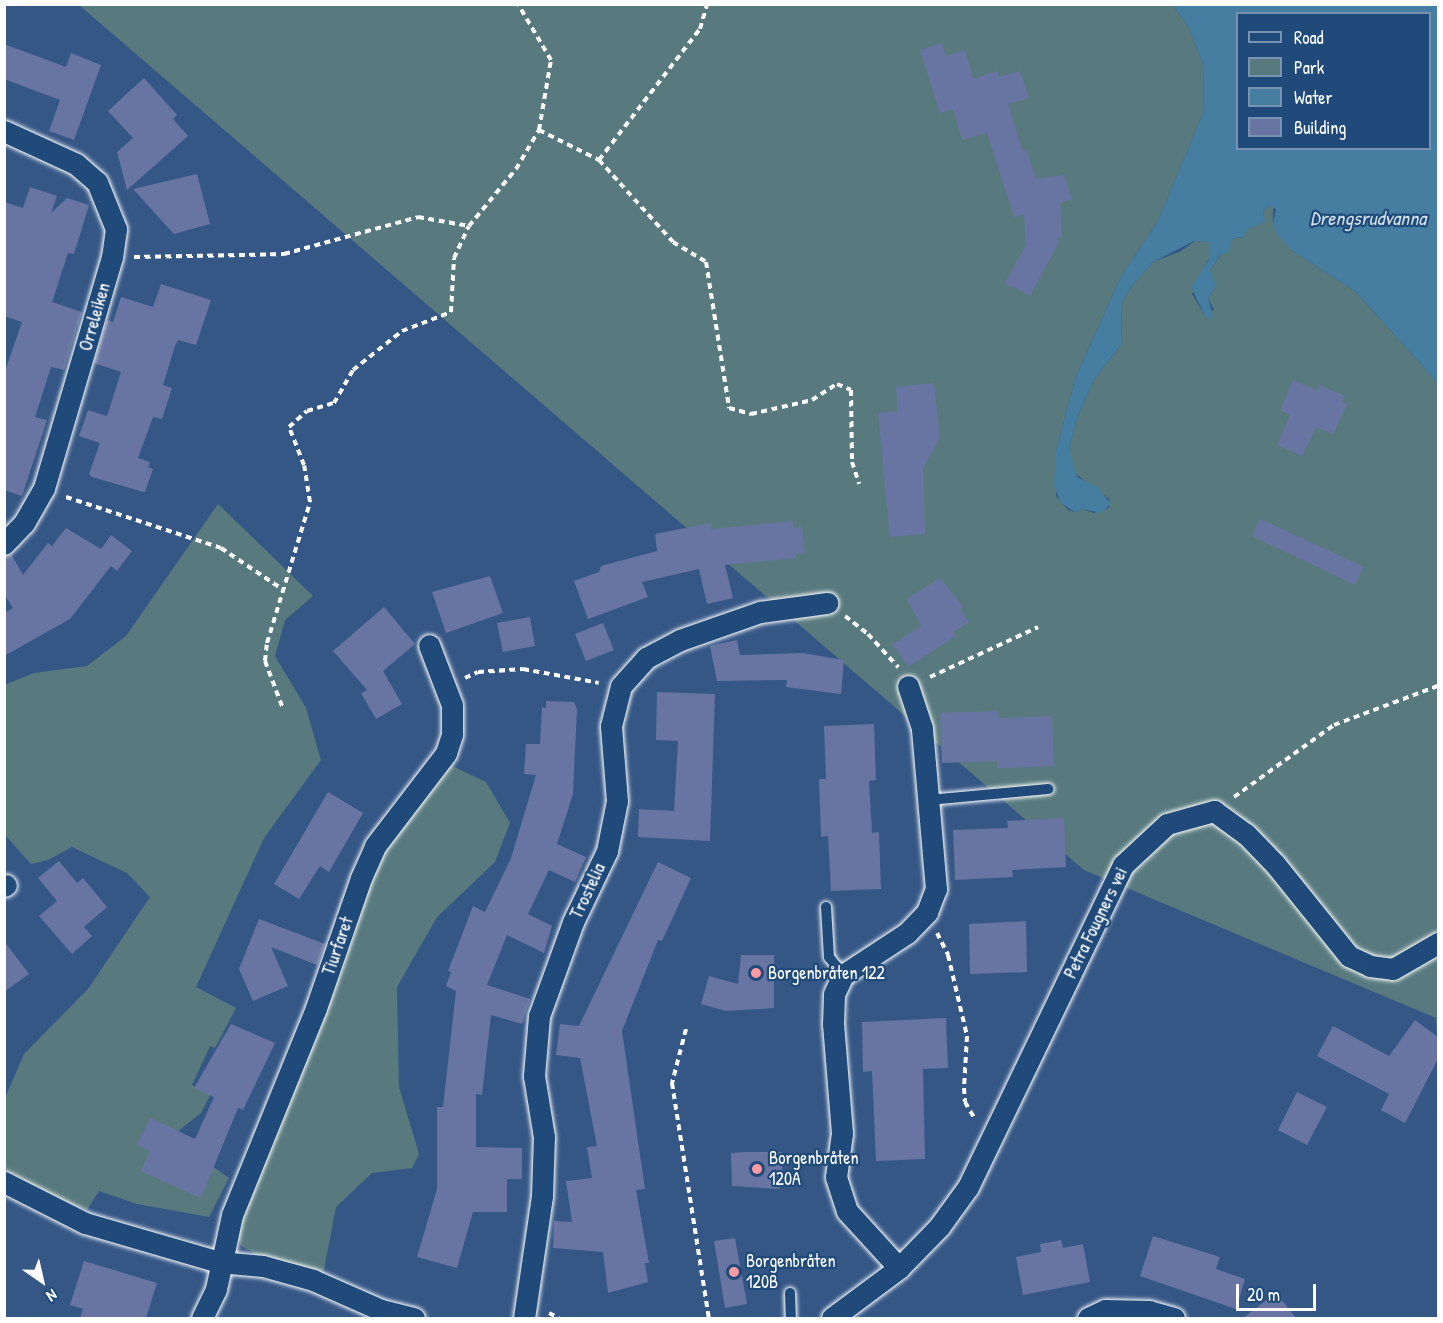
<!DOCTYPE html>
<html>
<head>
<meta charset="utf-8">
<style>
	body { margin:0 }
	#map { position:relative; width:1443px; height:1323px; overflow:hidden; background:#355786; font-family:"Patrick Hand",sans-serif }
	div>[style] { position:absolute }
	.green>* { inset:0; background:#587a7f }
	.water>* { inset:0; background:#467ea1 }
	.building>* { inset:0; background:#6875a2 }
	.path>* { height:4px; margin-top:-2px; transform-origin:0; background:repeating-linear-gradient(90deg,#fff 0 6px,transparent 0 10.5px) }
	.roads { filter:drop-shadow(0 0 2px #fff) drop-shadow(0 0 2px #fff) }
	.lane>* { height:10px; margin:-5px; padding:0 5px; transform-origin:5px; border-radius:5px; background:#1f4a7a }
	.street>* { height:21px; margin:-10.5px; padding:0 10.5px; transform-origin:10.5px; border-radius:10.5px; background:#1f4a7a }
	.dots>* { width:16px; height:16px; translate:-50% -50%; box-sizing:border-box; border:3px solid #1f4a7a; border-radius:50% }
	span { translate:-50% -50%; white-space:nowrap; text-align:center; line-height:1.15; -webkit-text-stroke:4.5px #1f4a7a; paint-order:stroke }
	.street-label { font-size:18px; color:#fff }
	.poi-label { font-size:18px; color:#fff }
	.left { translate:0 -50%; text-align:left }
	.water-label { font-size:20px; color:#d1dfe8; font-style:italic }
	.frame { position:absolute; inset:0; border:6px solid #fff; pointer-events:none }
	.legend { position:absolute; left:1236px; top:12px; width:195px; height:138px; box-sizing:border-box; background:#1f4a7a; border:2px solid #7992af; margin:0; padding:8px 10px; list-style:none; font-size:18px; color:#fff }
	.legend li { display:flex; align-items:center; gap:12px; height:30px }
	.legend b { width:30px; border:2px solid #7992af }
	.north { position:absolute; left:12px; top:1251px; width:60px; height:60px; -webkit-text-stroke:4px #1f4a7a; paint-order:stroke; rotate:146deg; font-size:16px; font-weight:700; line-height:24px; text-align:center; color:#fff }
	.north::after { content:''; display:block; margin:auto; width:21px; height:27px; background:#fff; clip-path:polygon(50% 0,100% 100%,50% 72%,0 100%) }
	.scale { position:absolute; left:1236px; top:1284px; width:80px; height:27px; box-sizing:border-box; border:3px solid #fff; border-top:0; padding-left:8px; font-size:18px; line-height:21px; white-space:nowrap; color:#fff; -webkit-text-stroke:4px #1f4a7a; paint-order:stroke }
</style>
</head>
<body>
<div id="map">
	<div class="green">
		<i style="clip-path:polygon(79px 5px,1173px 5px,1189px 28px,1203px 65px,1204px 111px,1158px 221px,1122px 275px,1076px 376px,1056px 451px,1056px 496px,1068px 510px,1075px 512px,1082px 509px,1094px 513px,1109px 508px,1109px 499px,1073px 472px,1069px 449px,1078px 415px,1095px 378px,1121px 345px,1122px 301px,1135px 282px,1153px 262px,1181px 251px,1195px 241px,1209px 242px,1212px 252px,1192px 294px,1204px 314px,1214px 310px,1208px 298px,1213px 291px,1210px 271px,1231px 239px,1243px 237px,1247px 229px,1264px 222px,1263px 212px,1268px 206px,1273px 204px,1273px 224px,1293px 251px,1355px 291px,1438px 383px,1438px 1055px,1436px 1018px,1084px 870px)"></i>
		<i style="clip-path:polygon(218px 504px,313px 596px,285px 620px,275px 656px,306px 708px,321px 760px,264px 838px,196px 987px,236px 1008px,215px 1048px,210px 1046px,192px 1085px,211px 1094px,201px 1113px,171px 1137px,229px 1178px,209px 1217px,137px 1204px,99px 1191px,87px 1210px,57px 1199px,5px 1169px,5px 1098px,24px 1054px,88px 989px,150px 897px,127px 873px,72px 847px,48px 860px,31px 864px,5px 835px,4px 685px,34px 673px,87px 666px,126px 636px)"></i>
		<i style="clip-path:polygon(448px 764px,486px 782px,510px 823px,495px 862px,437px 917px,397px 987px,399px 1087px,419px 1154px,412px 1168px,372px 1173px,336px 1207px,323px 1275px,260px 1256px,241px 1246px,235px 1229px,377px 859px)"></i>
	</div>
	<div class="water">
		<i style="clip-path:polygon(evenodd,1173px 5px,1438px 5px,1438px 383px,1355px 291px,1293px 251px,1278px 236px,1273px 224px,1276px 209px,1268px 206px,1263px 212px,1265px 222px,1248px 229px,1243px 237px,1231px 239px,1230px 251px,1220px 255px,1210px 271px,1216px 286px,1208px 298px,1213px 317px,1206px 318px,1191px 287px,1209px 260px,1209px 242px,1194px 241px,1153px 262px,1135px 282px,1122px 301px,1121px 345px,1095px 378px,1078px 415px,1069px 449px,1077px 477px,1097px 487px,1111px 504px,1101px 513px,1082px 509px,1075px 512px,1061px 503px,1054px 486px,1056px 451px,1076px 376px,1122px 275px,1158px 221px,1204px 111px,1203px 65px,1189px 28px,1173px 5px,1238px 14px,1430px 14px,1430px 148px,1238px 148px,1238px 14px)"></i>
	</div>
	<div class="building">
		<i style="clip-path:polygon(942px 43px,946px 56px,965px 50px,973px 79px,998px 71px,999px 77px,1020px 71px,1029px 98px,1008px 104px,1022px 150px,1026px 149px,1036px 179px,1064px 175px,1072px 199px,1060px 203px,1062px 237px,1057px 237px,1058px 244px,1030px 296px,1005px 283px,1026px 245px,1024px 214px,1014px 217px,987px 133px,962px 140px,953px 109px,940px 113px,920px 50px)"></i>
		<i style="clip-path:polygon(4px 44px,66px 67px,71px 53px,101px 65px,74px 140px,49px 131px,60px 100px,4px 79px)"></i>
		<i style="clip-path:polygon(144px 78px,177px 115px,173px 119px,188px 136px,127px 190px,117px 152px,133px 138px,108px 111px)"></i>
		<i style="clip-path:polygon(197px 174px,210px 224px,174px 234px,133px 189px)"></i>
		<i style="clip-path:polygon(30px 187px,57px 196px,51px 213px,67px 198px,89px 205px,74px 254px,68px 253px,52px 302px,82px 312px,64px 370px,51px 367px,35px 417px,47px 420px,22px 496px,4px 490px,4px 374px,22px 322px,4px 316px,4px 202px,23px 208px)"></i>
		<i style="clip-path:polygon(161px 284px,211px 300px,196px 345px,178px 340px,175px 346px,163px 385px,172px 388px,162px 419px,153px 417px,138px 458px,150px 462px,148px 467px,153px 469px,145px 492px,140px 491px,92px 477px,89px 474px,100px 443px,79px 436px,88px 410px,107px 416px,121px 372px,94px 363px,107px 320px,113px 322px,121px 297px,153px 307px)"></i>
		<i style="clip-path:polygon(1293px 380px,1317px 391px,1319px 385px,1345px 396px,1342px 402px,1347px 404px,1333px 434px,1316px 427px,1302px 456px,1277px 445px,1290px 415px,1280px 410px)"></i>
		<i style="clip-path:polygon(934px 383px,940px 438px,923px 468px,925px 534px,890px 537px,878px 413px,898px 411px,896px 387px)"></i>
		<i style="clip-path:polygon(1260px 519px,1364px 567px,1355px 585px,1252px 536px)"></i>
		<i style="clip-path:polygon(793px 521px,794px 528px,802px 527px,805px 553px,796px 554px,796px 558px,725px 565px,733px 598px,707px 604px,699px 569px,642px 582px,648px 597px,588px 619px,574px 581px,599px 572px,601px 566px,657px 551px,655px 534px,710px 523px,711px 529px)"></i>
		<i style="clip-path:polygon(66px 528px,101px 549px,111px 535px,132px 551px,117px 571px,111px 566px,70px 619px,4px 656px,4px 613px,13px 608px,4px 594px,4px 556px,11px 554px,23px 575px,48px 543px,52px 546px)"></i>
		<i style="clip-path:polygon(490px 576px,503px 613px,446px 633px,432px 592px)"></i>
		<i style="clip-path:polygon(940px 578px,963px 607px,960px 609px,969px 622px,953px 632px,956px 636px,908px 667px,893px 644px,921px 626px,907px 599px)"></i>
		<i style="clip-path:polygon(384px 607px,415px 644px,383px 671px,402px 704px,376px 719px,361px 693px,367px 690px,333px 651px)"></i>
		<i style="clip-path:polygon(530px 617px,535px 646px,503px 652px,497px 623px)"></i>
		<i style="clip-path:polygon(603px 623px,614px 650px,586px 661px,575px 634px)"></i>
		<i style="clip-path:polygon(737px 640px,740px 655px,803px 653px,844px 660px,841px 694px,786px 687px,787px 680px,717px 681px,710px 646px)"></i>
		<i style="clip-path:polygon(657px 692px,715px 694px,710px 841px,638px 837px,639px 809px,674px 811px,678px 741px,656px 740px)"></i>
		<i style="clip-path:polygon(546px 701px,574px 702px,577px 709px,573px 794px,557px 844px,586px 857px,575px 882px,549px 870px,528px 914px,552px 926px,544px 953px,507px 935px,487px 985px,530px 999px,522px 1024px,491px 1015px,482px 1095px,476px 1094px,476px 1147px,522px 1148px,522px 1179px,507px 1179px,507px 1212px,473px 1212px,457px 1268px,417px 1257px,437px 1189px,437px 1107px,443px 1107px,456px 991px,446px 986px,451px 972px,448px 971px,473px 906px,485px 912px,511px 858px,536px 775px,524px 774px,526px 744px,540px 744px,542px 707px,546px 708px)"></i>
		<i style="clip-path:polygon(998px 711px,998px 718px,1052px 716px,1054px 766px,997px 768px,997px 761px,942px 763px,940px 713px)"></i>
		<i style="clip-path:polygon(874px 724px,876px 780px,869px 781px,872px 833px,879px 832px,881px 889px,831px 891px,828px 836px,821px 837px,819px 779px,826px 779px,824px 726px)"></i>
		<i style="clip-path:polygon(328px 792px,363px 813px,329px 872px,320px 866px,299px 899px,274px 884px)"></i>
		<i style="clip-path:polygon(1064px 818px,1066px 867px,1012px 870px,1013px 877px,955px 880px,953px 830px,1008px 828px,1007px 821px)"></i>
		<i style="clip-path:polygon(59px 861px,77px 883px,83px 878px,107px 907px,84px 927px,92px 936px,72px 954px,39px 916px,57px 901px,38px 878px)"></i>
		<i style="clip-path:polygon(658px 862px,691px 878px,662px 941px,658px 940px,622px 1031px,645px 1189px,636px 1190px,649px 1263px,645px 1263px,648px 1282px,608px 1293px,603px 1252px,553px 1248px,554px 1221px,572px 1222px,566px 1181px,592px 1178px,587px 1147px,597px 1146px,580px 1058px,556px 1055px,560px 1024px,579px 1026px)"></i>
		<i style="clip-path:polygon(259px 919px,325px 944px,317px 965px,271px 947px,288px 986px,253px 1001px,239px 969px)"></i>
		<i style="clip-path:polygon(1026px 921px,1027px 972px,970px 974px,969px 924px)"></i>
		<i style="clip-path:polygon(4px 941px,29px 974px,4px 992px)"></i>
		<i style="clip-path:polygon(741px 955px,774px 955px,774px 1008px,726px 1011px,701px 1004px,709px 976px,738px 984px)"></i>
		<i style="clip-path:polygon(946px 1018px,948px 1068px,923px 1069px,925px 1159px,876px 1161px,872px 1071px,863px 1072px,862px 1022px)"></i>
		<i style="clip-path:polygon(1415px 1020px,1438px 1037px,1438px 1059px,1405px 1123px,1381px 1110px,1389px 1094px,1317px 1056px,1333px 1026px,1389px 1056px)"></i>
		<i style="clip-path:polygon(231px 1024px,275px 1043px,243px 1110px,238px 1108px,201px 1198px,141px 1171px,150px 1151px,137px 1145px,150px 1118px,195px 1139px,214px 1097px,194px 1088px)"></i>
		<i style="clip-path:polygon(1297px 1092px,1327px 1107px,1307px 1145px,1278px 1130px)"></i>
		<i style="clip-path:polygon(744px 1152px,782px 1152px,782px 1186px,779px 1189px,732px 1186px,731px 1153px)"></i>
		<i style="clip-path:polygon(1153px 1236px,1220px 1257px,1216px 1269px,1245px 1279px,1236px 1309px,1140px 1276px)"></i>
		<i style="clip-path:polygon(735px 1238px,747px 1304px,725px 1308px,714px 1241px)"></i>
		<i style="clip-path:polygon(1061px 1240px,1063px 1248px,1083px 1244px,1090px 1282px,1023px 1295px,1016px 1257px,1041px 1252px,1040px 1244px)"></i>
		<i style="clip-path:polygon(84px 1261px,157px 1283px,146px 1318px,80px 1318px,83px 1309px,70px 1305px)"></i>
		<i style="clip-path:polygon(1276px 1293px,1296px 1318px,1243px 1318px)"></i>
	</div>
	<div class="path">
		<i style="left:539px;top:130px;width:67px;rotate:26.6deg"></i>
		<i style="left:599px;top:160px;width:110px;rotate:47.9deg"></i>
		<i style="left:673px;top:242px;width:39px;rotate:31deg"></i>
		<i style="left:706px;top:262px;width:148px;rotate:81deg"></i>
		<i style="left:729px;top:408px;width:23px;rotate:15deg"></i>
		<i style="left:751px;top:414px;width:63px;rotate:-12.9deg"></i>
		<i style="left:812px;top:400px;width:30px;rotate:-33deg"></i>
		<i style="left:837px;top:384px;width:15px;rotate:23deg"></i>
		<i style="left:851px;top:390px;width:72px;rotate:89.2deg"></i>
		<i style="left:852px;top:462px;width:23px;rotate:72deg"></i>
		<i style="left:599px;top:160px;width:165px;rotate:-52.4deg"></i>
		<i style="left:700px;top:29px;width:26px;rotate:-74deg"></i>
		<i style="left:134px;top:257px;width:150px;rotate:-1.1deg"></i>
		<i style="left:284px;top:254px;width:139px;rotate:-15.4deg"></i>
		<i style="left:418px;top:217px;width:52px;rotate:10deg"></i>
		<i style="left:66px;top:497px;width:163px;rotate:18.2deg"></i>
		<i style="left:221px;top:548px;width:73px;rotate:33.9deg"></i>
		<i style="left:845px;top:616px;width:29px;rotate:38deg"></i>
		<i style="left:868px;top:634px;width:45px;rotate:47.7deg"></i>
		<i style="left:930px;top:677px;width:119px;rotate:-24.8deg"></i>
		<i style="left:465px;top:678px;width:14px;rotate:-25deg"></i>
		<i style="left:478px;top:672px;width:45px;rotate:-3.8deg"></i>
		<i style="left:523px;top:669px;width:77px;rotate:10.4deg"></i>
		<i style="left:282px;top:706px;width:48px;rotate:-110.7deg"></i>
		<i style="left:265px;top:661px;width:18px;rotate:-84deg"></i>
		<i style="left:267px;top:643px;width:147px;rotate:-73deg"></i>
		<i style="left:310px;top:502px;width:37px;rotate:-99deg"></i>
		<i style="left:304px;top:465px;width:41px;rotate:-111.5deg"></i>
		<i style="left:289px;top:427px;width:24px;rotate:-42deg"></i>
		<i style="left:307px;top:411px;width:28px;rotate:-17deg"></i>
		<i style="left:334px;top:403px;width:38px;rotate:-60deg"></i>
		<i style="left:353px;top:370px;width:63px;rotate:-38.5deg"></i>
		<i style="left:402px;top:331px;width:53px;rotate:-21.2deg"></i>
		<i style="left:451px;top:312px;width:54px;rotate:-86.8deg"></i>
		<i style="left:454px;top:258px;width:35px;rotate:-65deg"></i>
		<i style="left:469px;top:226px;width:74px;rotate:-50.5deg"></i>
		<i style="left:516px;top:169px;width:45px;rotate:-59.5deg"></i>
		<i style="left:539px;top:130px;width:71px;rotate:-80.3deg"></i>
		<i style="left:551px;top:60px;width:65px;rotate:-120.5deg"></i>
		<i style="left:1234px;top:797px;width:123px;rotate:-35.8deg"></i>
		<i style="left:1334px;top:725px;width:111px;rotate:-20.6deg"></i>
		<i style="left:937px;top:933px;width:25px;rotate:63deg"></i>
		<i style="left:948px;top:955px;width:83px;rotate:76.8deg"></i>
		<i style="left:967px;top:1036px;width:52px;rotate:93.3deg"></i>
		<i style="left:964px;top:1088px;width:14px;rotate:86deg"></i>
		<i style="left:965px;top:1102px;width:20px;rotate:60deg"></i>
		<i style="left:686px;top:1029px;width:56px;rotate:104.5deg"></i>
		<i style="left:672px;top:1083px;width:238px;rotate:81.1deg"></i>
		<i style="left:549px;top:1313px;width:11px;rotate:27deg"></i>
	</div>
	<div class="roads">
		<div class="lane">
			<i style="left:928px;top:800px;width:121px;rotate:-5.2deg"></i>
			<i style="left:826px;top:907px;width:50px;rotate:86.6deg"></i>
			<i style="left:829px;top:957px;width:23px;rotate:52deg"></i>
			<i style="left:790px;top:1293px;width:25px;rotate:88deg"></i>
		</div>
		<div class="street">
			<i style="left:4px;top:131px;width:79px;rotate:24.6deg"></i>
			<i style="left:76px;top:164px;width:28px;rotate:41deg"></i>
			<i style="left:97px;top:182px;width:51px;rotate:68deg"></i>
			<i style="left:116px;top:229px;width:28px;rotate:98deg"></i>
			<i style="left:112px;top:257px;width:241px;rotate:106.4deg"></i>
			<i style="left:44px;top:488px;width:40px;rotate:119.7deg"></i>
			<i style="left:24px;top:523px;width:29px;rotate:134deg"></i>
			<i style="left:4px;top:886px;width:2px;rotate:-27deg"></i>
			<i style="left:4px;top:1182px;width:91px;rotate:26.8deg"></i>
			<i style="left:85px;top:1223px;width:140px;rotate:16.2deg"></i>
			<i style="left:219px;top:1262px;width:44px;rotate:5.2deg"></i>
			<i style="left:263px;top:1266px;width:52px;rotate:15.6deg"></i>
			<i style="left:313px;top:1280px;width:74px;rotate:23.8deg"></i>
			<i style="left:381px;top:1310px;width:34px;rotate:14deg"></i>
			<i style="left:899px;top:1268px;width:77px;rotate:-132.4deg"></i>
			<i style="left:847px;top:1211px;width:36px;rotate:-108deg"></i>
			<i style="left:836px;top:1177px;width:44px;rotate:-82.2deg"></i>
			<i style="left:842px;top:1133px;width:109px;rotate:-94.7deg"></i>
			<i style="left:833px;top:1024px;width:30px;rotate:-88deg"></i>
			<i style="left:834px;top:994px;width:21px;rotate:-65deg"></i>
			<i style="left:843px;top:975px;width:77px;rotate:-33.3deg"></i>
			<i style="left:907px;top:933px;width:29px;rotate:-46deg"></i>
			<i style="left:927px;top:912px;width:25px;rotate:-69deg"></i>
			<i style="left:936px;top:889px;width:162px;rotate:-95deg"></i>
			<i style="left:922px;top:728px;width:44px;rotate:-108.4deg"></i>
			<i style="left:202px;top:1318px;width:32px;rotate:-64deg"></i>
			<i style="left:216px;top:1289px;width:76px;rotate:-77.8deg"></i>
			<i style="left:232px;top:1215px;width:223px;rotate:-67.9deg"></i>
			<i style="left:316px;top:1008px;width:138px;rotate:-70.9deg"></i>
			<i style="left:361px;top:878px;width:35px;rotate:-66deg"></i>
			<i style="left:375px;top:846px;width:117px;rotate:-52.6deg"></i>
			<i style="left:446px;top:753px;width:20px;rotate:-72deg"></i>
			<i style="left:452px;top:734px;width:29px;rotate:-90deg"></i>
			<i style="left:452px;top:705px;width:64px;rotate:-111deg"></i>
			<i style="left:524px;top:1318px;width:123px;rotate:-81.6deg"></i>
			<i style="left:542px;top:1196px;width:59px;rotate:-88.1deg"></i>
			<i style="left:544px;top:1137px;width:62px;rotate:-99.3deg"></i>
			<i style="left:534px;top:1076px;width:60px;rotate:-85.2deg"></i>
			<i style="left:539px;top:1016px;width:100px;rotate:-70.1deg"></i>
			<i style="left:573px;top:922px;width:79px;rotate:-64.4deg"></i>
			<i style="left:607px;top:851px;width:51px;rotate:-78.7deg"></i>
			<i style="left:617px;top:801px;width:75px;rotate:-94.6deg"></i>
			<i style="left:611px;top:726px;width:41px;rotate:-76deg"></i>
			<i style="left:621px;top:686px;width:38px;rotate:-48deg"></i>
			<i style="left:646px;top:658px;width:38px;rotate:-28deg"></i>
			<i style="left:680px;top:640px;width:85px;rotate:-19.3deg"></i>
			<i style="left:760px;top:612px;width:68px;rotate:-7.7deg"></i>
			<i style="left:832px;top:1318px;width:84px;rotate:-36.7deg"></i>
			<i style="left:899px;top:1268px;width:57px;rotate:-45.7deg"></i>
			<i style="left:939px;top:1227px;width:49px;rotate:-54.1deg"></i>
			<i style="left:968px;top:1187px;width:357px;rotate:-64.3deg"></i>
			<i style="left:1123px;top:865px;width:60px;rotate:-43deg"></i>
			<i style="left:1167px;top:824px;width:49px;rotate:-15.5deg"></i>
			<i style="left:1214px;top:811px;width:39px;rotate:36deg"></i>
			<i style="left:1246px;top:834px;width:42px;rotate:46deg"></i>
			<i style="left:1275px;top:864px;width:118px;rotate:51.2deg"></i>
			<i style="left:1349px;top:956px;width:23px;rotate:25deg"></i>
			<i style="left:1370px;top:966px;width:23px;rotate:7deg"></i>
			<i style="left:1393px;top:969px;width:52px;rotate:-30deg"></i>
			<i style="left:1088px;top:1318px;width:19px;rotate:-25deg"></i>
			<i style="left:1105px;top:1310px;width:44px;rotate:1.3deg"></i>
			<i style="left:1149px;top:1311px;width:26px;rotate:16deg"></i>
		</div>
	</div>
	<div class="dots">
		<i style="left:756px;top:973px;background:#ff9aa2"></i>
		<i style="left:757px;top:1169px;background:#ff9aa2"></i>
		<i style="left:734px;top:1272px;background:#ff9aa2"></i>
	</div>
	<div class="street-label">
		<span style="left:95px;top:317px;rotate:-74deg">Orreleiken</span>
		<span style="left:588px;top:891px;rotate:-65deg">Trostelia</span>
		<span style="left:1096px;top:923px;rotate:-64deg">Petra Fougners vei</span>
		<span style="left:338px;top:946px;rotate:-71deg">Tiurfaret</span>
	</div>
	<div class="poi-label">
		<span class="left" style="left:768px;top:973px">Borgenbråten 122</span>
		<span class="left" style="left:769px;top:1169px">Borgenbråten<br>120A</span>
		<span class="left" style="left:746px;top:1272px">Borgenbråten<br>120B</span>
	</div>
	<div class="water-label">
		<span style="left:1368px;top:217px">Drengsrudvanna</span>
	</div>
	<div class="frame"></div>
	<ul class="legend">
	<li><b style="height:8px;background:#1f4a7a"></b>Road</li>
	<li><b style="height:16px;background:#587a7f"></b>Park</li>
	<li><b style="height:16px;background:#467ea1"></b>Water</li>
	<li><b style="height:16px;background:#6875a2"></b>Building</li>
	</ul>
	<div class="north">N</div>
	<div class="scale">20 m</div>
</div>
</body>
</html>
